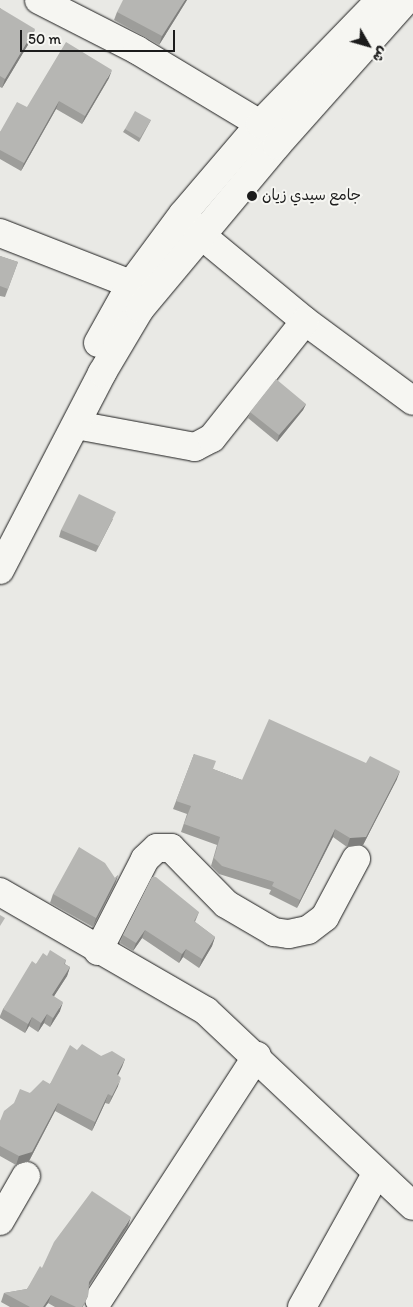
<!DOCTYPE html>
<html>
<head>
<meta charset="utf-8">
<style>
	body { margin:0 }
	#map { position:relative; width:413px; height:1307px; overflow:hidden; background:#e9e9e5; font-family:Itim,"Playpen Sans Arabic",sans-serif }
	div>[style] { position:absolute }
	.roads { filter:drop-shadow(0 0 1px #1c1c1c) drop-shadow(0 0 1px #1c1c1c) }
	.minor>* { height:28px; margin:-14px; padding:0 14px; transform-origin:14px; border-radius:14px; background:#f6f6f2 }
	.major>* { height:28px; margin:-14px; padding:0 14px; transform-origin:14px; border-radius:14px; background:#f6f6f2 }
	.wall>* { inset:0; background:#9d9d9a }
	.shaded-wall>* { inset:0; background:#7f7f7d }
	.building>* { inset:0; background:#b6b6b3 }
	.dots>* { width:14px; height:14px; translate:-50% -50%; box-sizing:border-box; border:2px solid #f6f6f2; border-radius:50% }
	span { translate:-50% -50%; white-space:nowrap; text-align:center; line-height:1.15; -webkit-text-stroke:4px #f6f6f2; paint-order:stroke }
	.poi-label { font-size:15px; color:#1c1c1c }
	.left { translate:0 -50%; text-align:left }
	.north { position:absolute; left:343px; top:20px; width:50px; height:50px; -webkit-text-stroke:4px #f6f6f2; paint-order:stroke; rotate:128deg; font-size:14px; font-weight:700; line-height:20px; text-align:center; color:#1c1c1c }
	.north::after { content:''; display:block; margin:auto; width:18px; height:22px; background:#1c1c1c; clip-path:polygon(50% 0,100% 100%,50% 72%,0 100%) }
	.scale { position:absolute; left:20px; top:30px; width:155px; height:22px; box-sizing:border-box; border:2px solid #1c1c1c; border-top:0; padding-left:6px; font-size:15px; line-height:18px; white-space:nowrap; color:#1c1c1c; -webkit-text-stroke:4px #f6f6f2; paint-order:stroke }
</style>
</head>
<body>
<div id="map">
	<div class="roads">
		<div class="minor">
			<i style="left:39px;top:0;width:110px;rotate:27deg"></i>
			<i style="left:137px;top:50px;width:144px;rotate:31deg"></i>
			<i style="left:260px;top:124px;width:23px;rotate:52deg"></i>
			<i style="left:186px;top:218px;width:23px;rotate:49deg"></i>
			<i style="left:201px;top:235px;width:135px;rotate:39.6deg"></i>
			<i style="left:305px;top:321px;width:134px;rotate:36.5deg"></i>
			<i style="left:0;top:233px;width:141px;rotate:21.3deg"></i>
			<i style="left:131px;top:284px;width:22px;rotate:34deg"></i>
			<i style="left:76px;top:425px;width:121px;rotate:10.5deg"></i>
			<i style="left:195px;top:447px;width:19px;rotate:-28deg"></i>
			<i style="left:212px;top:438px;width:149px;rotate:-51.5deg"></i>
			<i style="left:0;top:892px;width:238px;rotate:30deg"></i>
			<i style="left:206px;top:1011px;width:284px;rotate:43.3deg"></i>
			<i style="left:98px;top:951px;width:103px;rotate:-62.9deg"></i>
			<i style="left:145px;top:859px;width:16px;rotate:-43deg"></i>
			<i style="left:157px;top:848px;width:14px"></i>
			<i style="left:171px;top:848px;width:78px;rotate:45.5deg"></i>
			<i style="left:226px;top:904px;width:56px;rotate:30.3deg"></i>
			<i style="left:274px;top:932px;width:15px;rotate:8deg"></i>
			<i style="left:289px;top:934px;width:19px;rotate:-12deg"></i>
			<i style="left:308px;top:930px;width:21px;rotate:-37deg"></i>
			<i style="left:325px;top:917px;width:66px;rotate:-61.9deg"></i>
			<i style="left:0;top:1221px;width:52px;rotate:-60deg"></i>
			<i style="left:99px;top:1299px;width:290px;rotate:-57deg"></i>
			<i style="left:302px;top:1307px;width:152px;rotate:-60.9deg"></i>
		</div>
		<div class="major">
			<i style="left:98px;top:343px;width:68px;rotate:-60.8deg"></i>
			<i style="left:131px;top:284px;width:87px;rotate:-53.4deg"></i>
			<i style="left:183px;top:214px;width:118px;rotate:-49.5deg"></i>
			<i style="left:260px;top:124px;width:173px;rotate:-45.9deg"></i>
			<i style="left:0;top:570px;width:222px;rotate:-62.6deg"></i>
			<i style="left:102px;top:373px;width:74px;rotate:-59.3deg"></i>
			<i style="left:140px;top:309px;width:214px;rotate:-50.1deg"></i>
			<i style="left:277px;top:145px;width:194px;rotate:-48.3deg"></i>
		</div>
	</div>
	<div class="wall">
		<i style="clip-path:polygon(187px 0,159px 45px,114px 20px,117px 12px)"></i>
		<i style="clip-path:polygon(0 8px,32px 38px,2px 88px,0 87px)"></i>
		<i style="clip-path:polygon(109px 78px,82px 124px,56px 109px,21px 171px,0 159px,0 132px,27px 107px)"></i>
		<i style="clip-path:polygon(151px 120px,139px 142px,123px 132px,125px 129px)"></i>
		<i style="clip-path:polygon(0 256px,18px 262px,5px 297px,0 296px)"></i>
		<i style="clip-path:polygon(306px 404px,303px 410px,277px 442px,248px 418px,250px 412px)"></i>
		<i style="clip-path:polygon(113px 519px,96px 552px,59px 537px,61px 530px)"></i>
		<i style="clip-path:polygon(194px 754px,213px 769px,242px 780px,397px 779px,363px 845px,347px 847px,333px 837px,297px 908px,269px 894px,271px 890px,219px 874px,211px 866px,217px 845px,181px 832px,187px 814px,173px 809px)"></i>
		<i style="clip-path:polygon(118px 875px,115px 884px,93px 927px,50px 903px,53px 894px,115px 878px)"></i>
		<i style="clip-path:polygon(199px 912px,195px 922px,215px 937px,212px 946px,199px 968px,183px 957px,179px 963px,142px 938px,133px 951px,120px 943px,123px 935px)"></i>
		<i style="clip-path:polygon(47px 956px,66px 960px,65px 964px,70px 967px,67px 976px,54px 996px,60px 1011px,50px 1027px,44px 1023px,38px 1032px,29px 1026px,25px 1033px,0 1018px,0 1016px,3px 1009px,36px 964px)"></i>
		<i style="clip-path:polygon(77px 1050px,101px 1056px,125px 1059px,118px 1075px,118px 1086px,109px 1104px,105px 1103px,92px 1131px,55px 1111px,29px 1161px,16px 1165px,0 1156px,0 1121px,30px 1093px,50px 1084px)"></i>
		<i style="clip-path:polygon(128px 1226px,89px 1286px,88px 1296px,83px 1307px,55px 1307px,48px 1303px,45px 1307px,10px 1307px,1px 1302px,4px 1293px,27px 1289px,42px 1268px)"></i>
	</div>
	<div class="shaded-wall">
		<i style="clip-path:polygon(185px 0,187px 0,159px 45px,162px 36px)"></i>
		<i style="clip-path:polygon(35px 29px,32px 38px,2px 88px,5px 79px)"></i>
		<i style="clip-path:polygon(112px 70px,109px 78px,82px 124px,85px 116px)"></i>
		<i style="clip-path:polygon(59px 101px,56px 109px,21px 171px,24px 163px)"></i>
		<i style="clip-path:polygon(306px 404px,303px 410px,277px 442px,279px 435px)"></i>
		<i style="clip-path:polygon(400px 771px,397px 779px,363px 845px,347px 847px,350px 838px)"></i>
		<i style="clip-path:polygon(335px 829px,333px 837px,297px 908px,300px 900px)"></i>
		<i style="clip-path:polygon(118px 875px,115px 884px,93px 927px,96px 918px)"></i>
		<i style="clip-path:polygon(145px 930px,142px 938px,133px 951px,136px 943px)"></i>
		<i style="clip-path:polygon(215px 937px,212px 946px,199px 968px,202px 959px)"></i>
		<i style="clip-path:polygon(186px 949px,183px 957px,179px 963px,182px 954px)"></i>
		<i style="clip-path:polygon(70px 967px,67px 976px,49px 1004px,52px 995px)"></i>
		<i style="clip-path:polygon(63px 1002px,60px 1011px,50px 1027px,53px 1018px)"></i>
		<i style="clip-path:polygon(47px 1014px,44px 1023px,38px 1032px,41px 1023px)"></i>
		<i style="clip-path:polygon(32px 1017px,29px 1026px,25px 1033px,28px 1024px)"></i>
		<i style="clip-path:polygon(125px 1059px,122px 1067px,114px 1083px,117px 1074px)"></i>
		<i style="clip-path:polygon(121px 1078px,118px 1086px,109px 1104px,112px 1096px)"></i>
		<i style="clip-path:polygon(108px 1094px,105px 1103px,92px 1131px,95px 1122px)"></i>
		<i style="clip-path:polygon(58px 1103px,55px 1111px,29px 1161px,16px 1165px,19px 1156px)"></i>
		<i style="clip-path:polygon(131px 1217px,128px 1226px,86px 1290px,89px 1282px)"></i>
		<i style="clip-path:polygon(51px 1295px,48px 1303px,45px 1307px,43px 1307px)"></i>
	</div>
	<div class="building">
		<i style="clip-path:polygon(123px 0,185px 0,162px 36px,117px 12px)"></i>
		<i style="clip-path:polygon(0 8px,35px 29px,5px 79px,0 76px)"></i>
		<i style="clip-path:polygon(66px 42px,112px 70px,85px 116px,59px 101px,24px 163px,0 150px,0 132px,17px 102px,27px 107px)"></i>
		<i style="clip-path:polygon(135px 111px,151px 120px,140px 138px,125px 129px)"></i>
		<i style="clip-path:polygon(0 256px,18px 262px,8px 289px,0 286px)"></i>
		<i style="clip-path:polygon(276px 379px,306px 404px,279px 435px,250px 412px)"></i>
		<i style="clip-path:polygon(79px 494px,116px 512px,99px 546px,61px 530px)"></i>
		<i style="clip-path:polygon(269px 719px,366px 763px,370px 756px,400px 771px,366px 837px,350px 838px,335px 829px,300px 900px,272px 886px,274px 882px,222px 866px,214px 858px,220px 837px,184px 824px,191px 806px,176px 801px,194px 754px,216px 761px,213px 769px,242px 780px)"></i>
		<i style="clip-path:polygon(79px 847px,105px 863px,115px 878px,118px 875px,96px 918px,53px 894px)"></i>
		<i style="clip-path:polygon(152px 877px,156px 877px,199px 912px,194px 921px,215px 937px,202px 959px,186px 949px,182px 954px,145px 930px,136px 943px,123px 935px)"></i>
		<i style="clip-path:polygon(0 915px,5px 918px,0 926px)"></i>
		<i style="clip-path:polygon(50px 950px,66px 960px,64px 964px,70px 967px,52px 995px,63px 1002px,53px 1018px,47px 1014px,41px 1023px,32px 1017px,28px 1024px,3px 1009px,32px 961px,36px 964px,43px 953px,47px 956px)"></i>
		<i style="clip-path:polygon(82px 1044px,101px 1056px,112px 1051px,125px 1059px,117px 1074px,121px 1078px,112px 1096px,108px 1094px,95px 1122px,58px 1103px,32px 1152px,19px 1156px,0 1146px,0 1121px,4px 1111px,14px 1103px,20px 1089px,30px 1093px,43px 1080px,50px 1084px,70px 1045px,77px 1050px)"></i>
		<i style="clip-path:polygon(92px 1191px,131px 1217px,89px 1282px,88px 1296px,82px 1307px,76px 1307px,51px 1295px,43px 1307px,30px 1307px,4px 1293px,27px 1289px,40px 1266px,42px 1268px,54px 1242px)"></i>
	</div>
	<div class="dots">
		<i style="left:252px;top:196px;background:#1c1c1c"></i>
	</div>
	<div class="poi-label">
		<span class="left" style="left:262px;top:196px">جامع سيدي زيان</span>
	</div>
	<div class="north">ش</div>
	<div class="scale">50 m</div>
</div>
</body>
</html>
